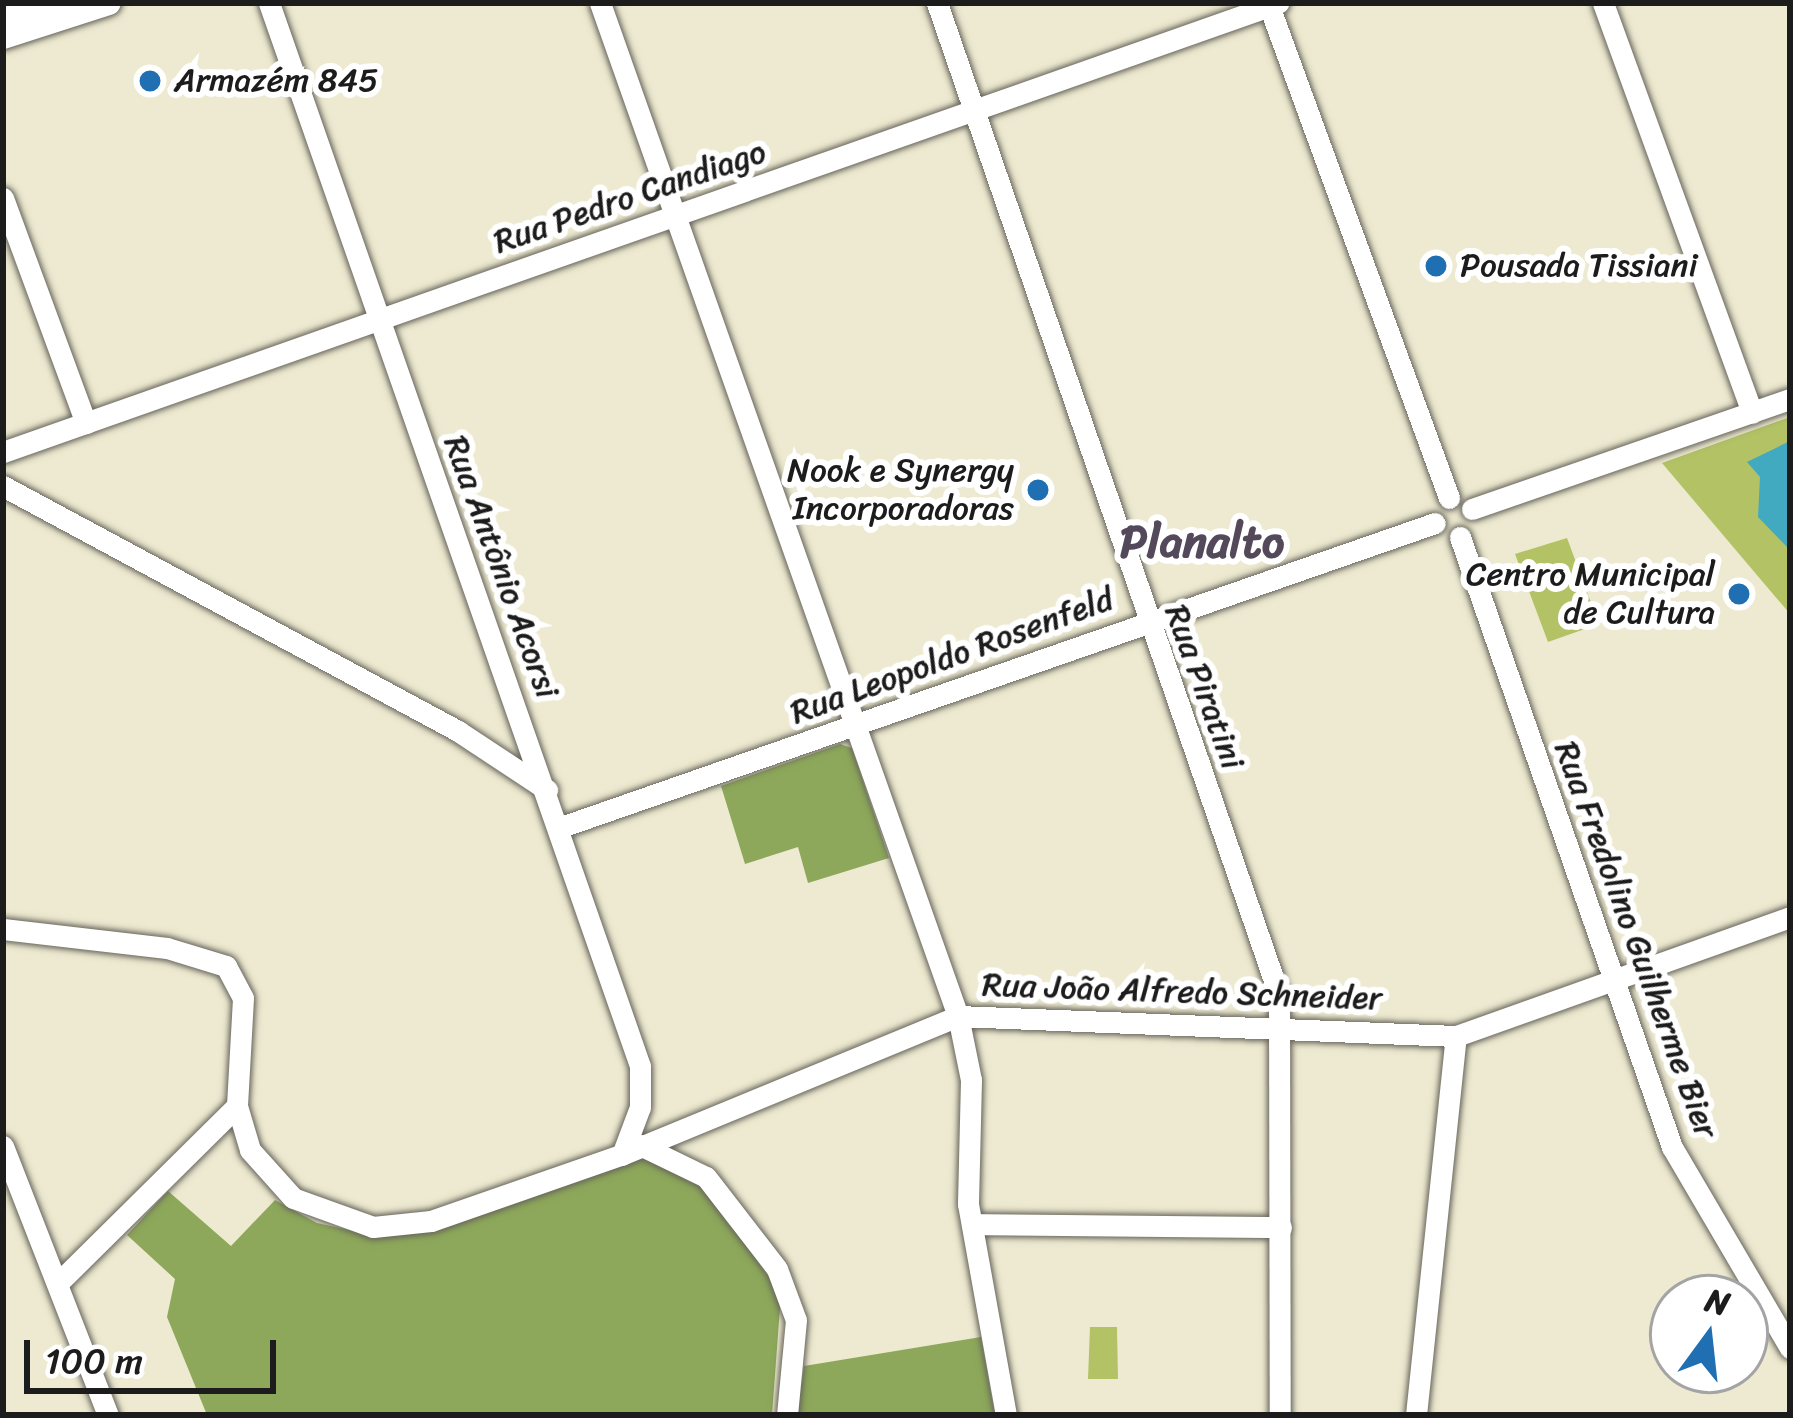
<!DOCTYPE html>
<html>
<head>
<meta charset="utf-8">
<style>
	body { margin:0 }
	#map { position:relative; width:1793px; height:1418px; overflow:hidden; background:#eeead1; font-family:Sriracha,sans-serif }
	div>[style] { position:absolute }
	.green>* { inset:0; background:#b2c265 }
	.forest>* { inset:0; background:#8da85a }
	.water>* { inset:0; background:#41aac1 }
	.roads { filter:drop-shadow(0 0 3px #66645b) drop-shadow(0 0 3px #66645b) }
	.minor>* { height:21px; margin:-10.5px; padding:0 10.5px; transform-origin:10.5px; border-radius:10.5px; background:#fff }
	.major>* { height:24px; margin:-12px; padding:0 12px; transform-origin:12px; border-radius:12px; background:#fff }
	.dots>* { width:33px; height:33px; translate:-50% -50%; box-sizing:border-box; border:6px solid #fff; border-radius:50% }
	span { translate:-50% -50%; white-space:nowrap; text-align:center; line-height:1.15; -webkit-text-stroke:12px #fff; paint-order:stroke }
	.poi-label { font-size:33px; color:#1c1c1c }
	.left { translate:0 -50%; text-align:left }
	.right { translate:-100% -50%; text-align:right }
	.street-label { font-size:33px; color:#1c1c1c }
	.district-label { font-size:45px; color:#53495a; font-weight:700 }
	.frame { position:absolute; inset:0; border:6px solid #1c1c1c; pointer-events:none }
	.north { position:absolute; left:1649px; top:1274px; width:120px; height:120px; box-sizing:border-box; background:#fff; border:3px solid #a4a4a4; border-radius:50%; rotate:15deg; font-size:33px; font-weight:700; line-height:48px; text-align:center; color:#1c1c1c }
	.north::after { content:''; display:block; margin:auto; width:42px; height:54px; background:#1f6fb2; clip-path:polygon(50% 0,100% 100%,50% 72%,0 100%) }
	.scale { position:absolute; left:24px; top:1340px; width:252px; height:54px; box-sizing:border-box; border:6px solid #1c1c1c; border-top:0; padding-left:15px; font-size:36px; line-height:42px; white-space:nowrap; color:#1c1c1c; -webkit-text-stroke:9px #fff; paint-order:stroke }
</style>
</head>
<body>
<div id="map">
	<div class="green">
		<i style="clip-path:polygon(1790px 417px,1790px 614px,1662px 463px)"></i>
		<i style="clip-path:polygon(1567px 538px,1599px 624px,1548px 642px,1515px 554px)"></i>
		<i style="clip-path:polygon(1090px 1327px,1117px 1327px,1118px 1379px,1088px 1379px)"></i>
	</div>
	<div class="forest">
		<i style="clip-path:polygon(840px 744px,852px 748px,889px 858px,808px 883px,798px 847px,745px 864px,721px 786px)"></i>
		<i style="clip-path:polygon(644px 1156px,707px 1186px,781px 1295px,772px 1415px,207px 1415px,167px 1317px,175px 1279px,127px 1235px,168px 1191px,231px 1246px,275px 1200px,317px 1223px,363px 1233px)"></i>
		<i style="clip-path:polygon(981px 1337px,995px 1415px,797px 1415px,804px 1366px)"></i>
	</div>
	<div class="water">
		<i style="clip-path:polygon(1790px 441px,1790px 550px,1758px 517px,1760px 477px,1747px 462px)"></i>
	</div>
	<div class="roads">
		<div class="minor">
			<i style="left:269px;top:3px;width:1126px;rotate:70.76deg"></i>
			<i style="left:640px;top:1066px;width:41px;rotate:90deg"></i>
			<i style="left:640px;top:1107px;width:51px;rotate:110.6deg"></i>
			<i style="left:600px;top:3px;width:1074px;rotate:70.54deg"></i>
			<i style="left:958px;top:1016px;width:65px;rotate:78.5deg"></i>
			<i style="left:971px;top:1080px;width:124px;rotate:91.4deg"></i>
			<i style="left:968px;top:1204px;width:214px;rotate:79.8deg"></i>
			<i style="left:937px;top:3px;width:1049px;rotate:70.98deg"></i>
			<i style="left:1279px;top:995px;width:420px;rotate:89.9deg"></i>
			<i style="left:1268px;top:3px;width:527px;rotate:69.91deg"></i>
			<i style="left:1603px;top:3px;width:436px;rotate:70deg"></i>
			<i style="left:3px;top:198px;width:240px;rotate:69.8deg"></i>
			<i style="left:3px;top:452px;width:1352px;rotate:-19.4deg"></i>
			<i style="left:3px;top:486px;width:517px;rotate:28.3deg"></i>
			<i style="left:458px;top:731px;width:107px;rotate:33.5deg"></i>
			<i style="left:1472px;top:509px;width:336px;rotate:-19.1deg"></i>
			<i style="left:1460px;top:537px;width:646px;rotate:70.84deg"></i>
			<i style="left:1672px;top:1147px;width:233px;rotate:59.6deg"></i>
			<i style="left:561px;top:827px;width:925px;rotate:-19.18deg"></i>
			<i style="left:3px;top:929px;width:165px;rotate:6.6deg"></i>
			<i style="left:167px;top:948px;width:62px;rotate:17deg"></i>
			<i style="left:226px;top:966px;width:36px;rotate:62deg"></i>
			<i style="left:243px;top:998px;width:108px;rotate:93.2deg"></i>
			<i style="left:237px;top:1106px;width:46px;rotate:73.5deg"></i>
			<i style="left:250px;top:1150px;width:64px;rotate:48.1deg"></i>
			<i style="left:293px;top:1198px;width:85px;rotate:19.9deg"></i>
			<i style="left:373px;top:1227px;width:58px;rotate:-5.9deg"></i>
			<i style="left:431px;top:1221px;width:201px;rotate:-19.2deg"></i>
			<i style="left:621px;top:1155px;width:365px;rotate:-22.4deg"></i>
			<i style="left:958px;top:1016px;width:498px;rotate:2.3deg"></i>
			<i style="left:1456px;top:1036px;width:355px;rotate:-19.6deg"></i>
			<i style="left:640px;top:1145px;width:73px;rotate:25.9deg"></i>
			<i style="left:706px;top:1177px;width:116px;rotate:52.3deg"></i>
			<i style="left:777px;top:1269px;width:54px;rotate:69.6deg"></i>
			<i style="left:796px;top:1320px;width:95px;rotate:95.4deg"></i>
			<i style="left:3px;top:1146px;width:289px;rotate:68.7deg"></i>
			<i style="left:972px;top:1224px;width:309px;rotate:0.6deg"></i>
			<i style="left:58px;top:1283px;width:252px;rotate:-44.7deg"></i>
			<i style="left:1416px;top:1415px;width:381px;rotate:-84deg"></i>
		</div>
		<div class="major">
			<i style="left:3px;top:20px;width:54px;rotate:-18.4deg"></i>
			<i style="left:3px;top:37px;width:111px;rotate:-17.8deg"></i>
		</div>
	</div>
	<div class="dots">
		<i style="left:150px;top:81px;background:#1f6fb2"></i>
		<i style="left:1436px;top:266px;background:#1f6fb2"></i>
		<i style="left:1038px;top:490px;background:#1f6fb2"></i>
		<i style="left:1739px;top:594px;background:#1f6fb2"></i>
	</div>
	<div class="poi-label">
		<span class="left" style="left:174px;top:81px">Armazém 845</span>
		<span class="left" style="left:1460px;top:266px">Pousada Tissiani</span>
		<span class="right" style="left:1014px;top:490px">Nook e Synergy<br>Incorporadoras</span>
		<span class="right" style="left:1715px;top:594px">Centro Municipal<br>de Cultura</span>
	</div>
	<div class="street-label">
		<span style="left:630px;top:197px;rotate:-19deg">Rua Pedro Candiago</span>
		<span style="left:501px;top:567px;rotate:70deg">Rua Antônio Acorsi</span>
		<span style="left:952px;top:656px;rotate:-20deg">Rua Leopoldo Rosenfeld</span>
		<span style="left:1204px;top:687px;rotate:70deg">Rua Piratini</span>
		<span style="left:1636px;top:940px;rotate:70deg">Rua Fredolino Guilherme Bier</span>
		<span style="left:1182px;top:992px;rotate:2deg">Rua João Alfredo Schneider</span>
	</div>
	<div class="district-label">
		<span style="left:1202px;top:543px">Planalto</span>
	</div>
	<div class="frame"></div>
	<div class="north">N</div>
	<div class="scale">100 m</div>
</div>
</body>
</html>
